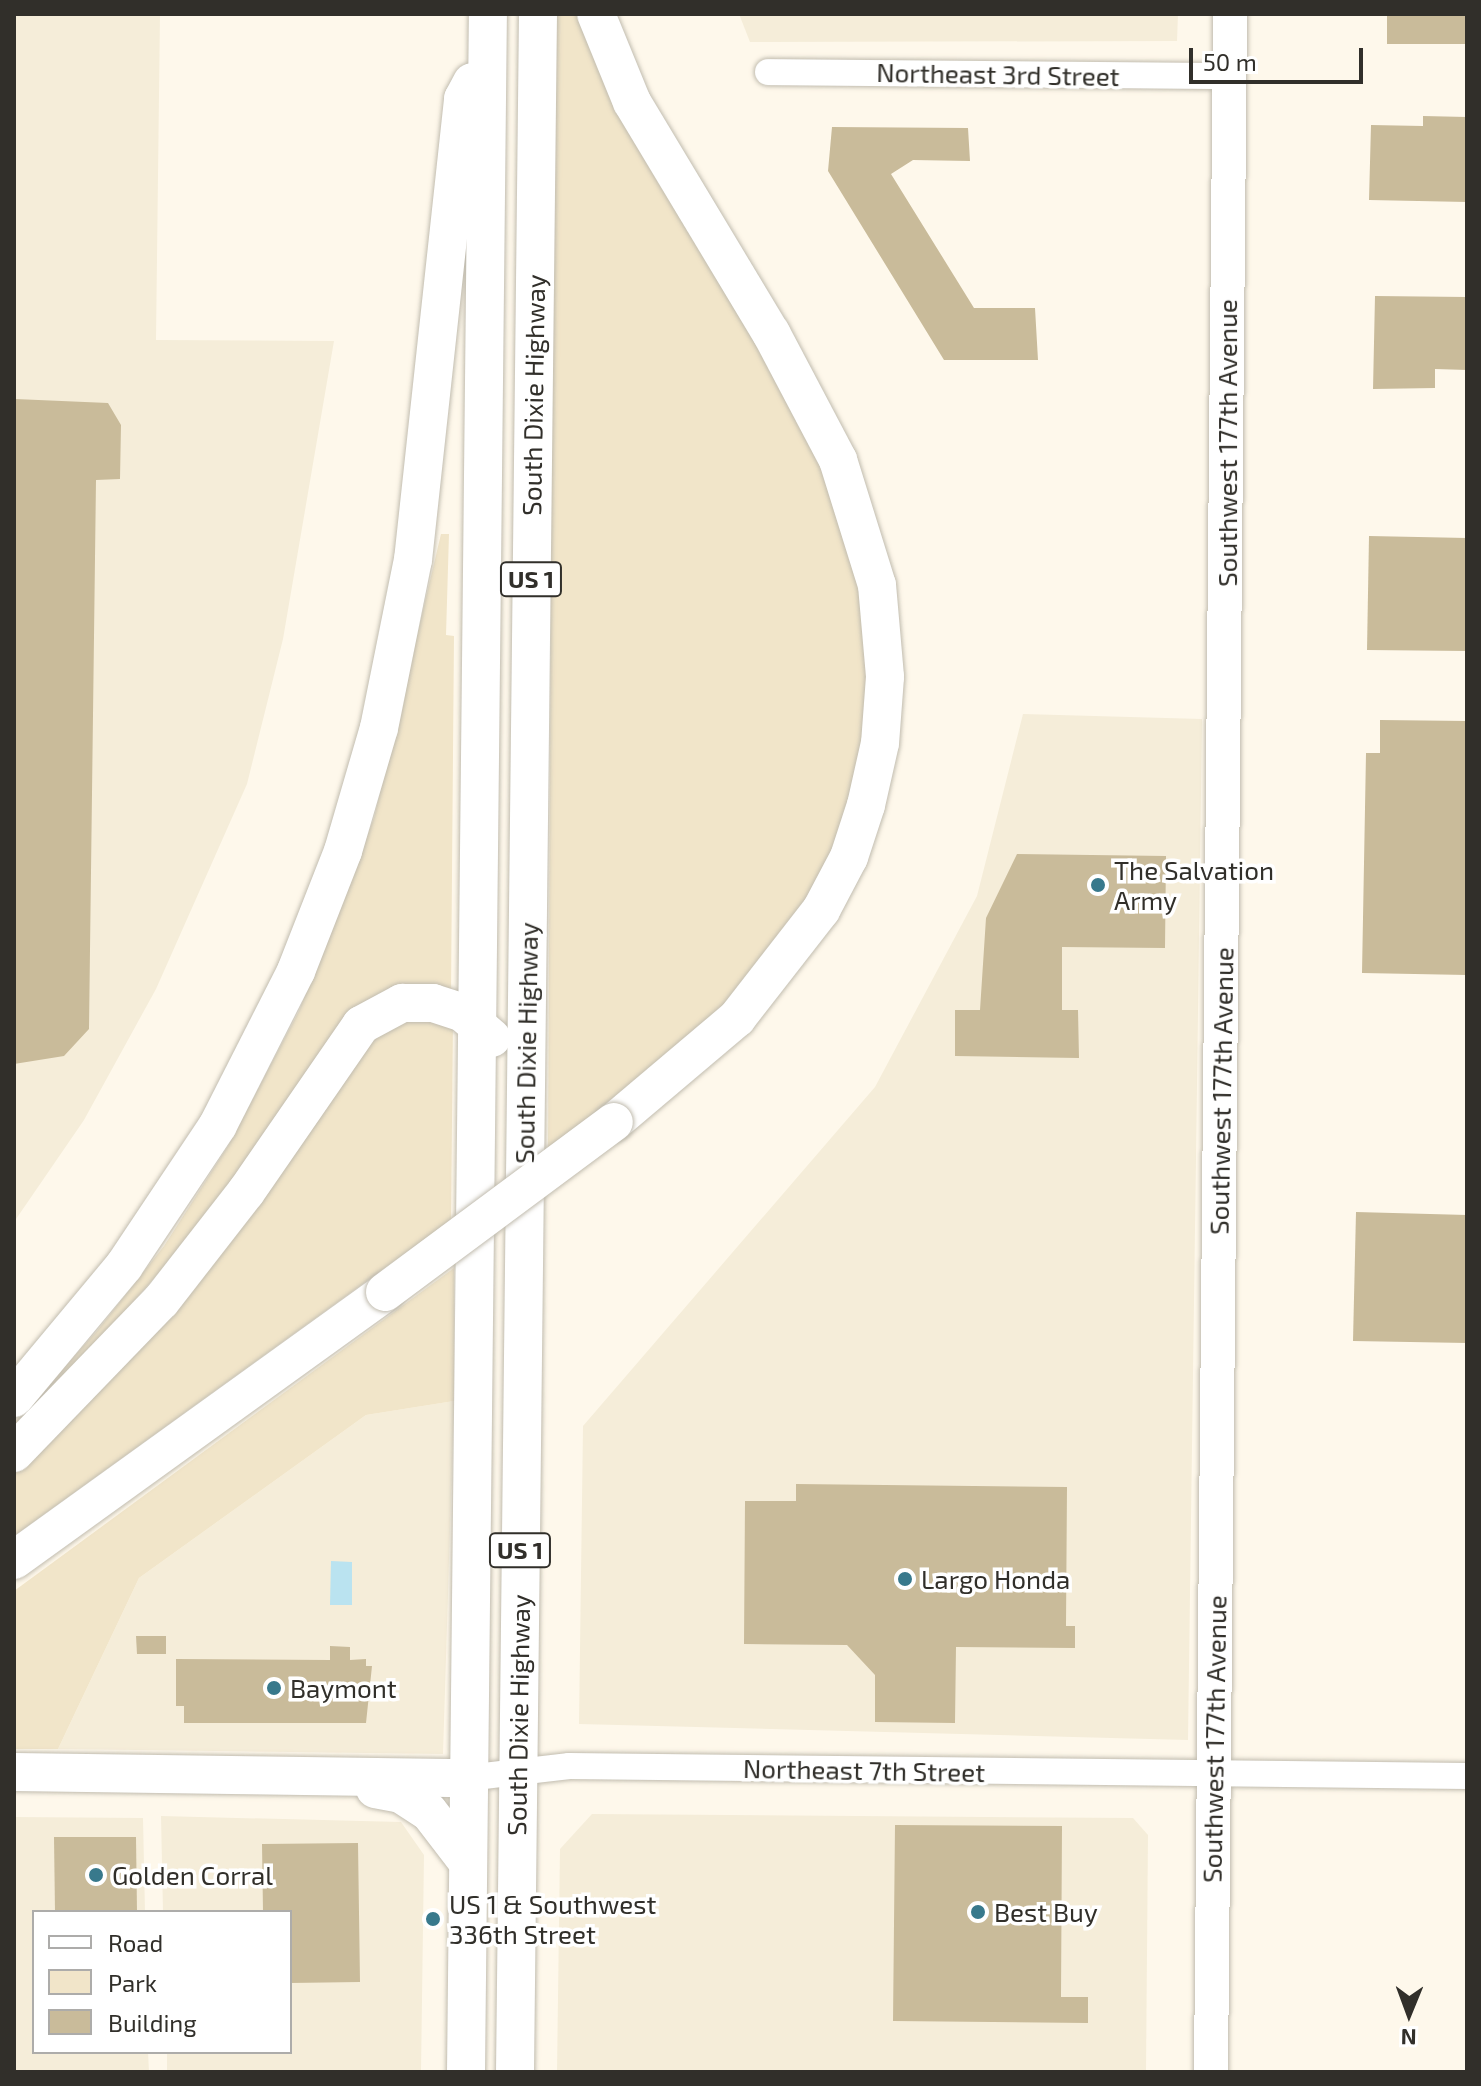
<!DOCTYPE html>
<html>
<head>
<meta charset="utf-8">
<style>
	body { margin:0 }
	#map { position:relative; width:1481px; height:2086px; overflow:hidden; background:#fef8eb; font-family:"Exo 2",sans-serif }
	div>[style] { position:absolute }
	.built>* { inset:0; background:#f5edd9 }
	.green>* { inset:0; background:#f1e5c9 }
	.water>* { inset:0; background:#bae3f0 }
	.building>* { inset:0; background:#c9bb9a }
	.roads { filter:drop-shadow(0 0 2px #c1bcaf) drop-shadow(0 0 2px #c1bcaf) }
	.minor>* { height:26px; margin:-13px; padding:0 13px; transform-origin:13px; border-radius:13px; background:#fff }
	.major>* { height:34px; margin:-17px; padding:0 17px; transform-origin:17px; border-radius:17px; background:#fff }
	.highway>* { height:38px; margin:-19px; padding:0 19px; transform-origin:19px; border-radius:19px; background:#fff }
	.bridges { filter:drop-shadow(0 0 2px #c1bcaf) drop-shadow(0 0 2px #c1bcaf) }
	.highway-bridge>* { height:38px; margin:-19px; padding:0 19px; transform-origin:19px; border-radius:19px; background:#fff }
	.dots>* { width:22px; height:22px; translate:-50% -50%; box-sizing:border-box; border:4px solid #fff; border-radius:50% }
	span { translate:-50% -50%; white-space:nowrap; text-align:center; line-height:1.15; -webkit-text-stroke:7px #fff; paint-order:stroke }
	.shield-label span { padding:2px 6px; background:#fff; border:2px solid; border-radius:6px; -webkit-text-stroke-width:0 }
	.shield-label { font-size:24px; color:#312f2a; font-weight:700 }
	.street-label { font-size:26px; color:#312f2a }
	.poi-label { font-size:26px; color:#312f2a }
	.left { translate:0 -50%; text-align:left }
	.frame { position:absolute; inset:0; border:16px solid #312f2a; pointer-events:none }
	.legend { position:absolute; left:32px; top:1910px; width:260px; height:144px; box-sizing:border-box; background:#fff; border:2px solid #adacaa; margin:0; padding:10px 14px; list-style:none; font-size:24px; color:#312f2a }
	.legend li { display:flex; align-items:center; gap:16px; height:40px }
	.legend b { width:40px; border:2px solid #adacaa }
	.north { position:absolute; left:1369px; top:1974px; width:80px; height:80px; -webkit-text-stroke:6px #fff; paint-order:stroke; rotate:181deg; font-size:22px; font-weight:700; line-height:32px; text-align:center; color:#312f2a }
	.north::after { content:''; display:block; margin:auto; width:28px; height:36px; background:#312f2a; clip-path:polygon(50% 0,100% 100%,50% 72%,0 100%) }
	.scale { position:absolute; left:1189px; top:48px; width:174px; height:36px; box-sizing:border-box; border:4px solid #312f2a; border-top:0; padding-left:10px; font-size:24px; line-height:28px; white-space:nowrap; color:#312f2a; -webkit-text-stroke:6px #fff; paint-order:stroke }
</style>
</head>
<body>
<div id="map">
	<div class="built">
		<i style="clip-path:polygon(14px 14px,160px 14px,156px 340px,334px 341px,283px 639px,247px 784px,156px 989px,84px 1120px,14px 1222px)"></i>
		<i style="clip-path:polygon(739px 14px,1178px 14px,1177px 41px,750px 42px)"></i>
		<i style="clip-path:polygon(1023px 714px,1202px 719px,1188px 1740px,579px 1724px,583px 1426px,875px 1087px,977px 896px)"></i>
		<i style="clip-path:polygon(454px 1401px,443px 1754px,58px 1749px,139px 1578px,366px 1415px)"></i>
		<i style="clip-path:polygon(592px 1814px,1133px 1818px,1148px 1835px,1146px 2072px,557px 2072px,560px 1849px)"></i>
		<i style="clip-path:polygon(161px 1816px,401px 1822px,424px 1855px,421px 2072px,167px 2072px,167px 2052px,290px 2052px,290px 1912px,163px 1912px)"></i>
		<i style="clip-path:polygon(14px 1817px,143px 1818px,145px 1912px,34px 1912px,34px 2052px,148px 2052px,149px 2072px,14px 2072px)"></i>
	</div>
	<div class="green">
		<i style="clip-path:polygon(554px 14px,585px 14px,767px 347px,855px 539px,873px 681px,854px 804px,816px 891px,749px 981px,673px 1054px,548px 1151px)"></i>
		<i style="clip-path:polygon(441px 534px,449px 534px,446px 635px,454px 636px,451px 995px,410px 988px,14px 1437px,14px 1423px,97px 1331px,164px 1246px,228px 1146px,299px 1011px,374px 818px)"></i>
		<i style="clip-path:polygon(453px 1019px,451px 1220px,14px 1536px,14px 1464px,383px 1021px)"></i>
		<i style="clip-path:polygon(454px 1268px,454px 1401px,366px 1415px,139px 1578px,58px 1749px,14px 1749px,14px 1591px)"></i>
	</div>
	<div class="water">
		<i style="clip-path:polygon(331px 1561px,352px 1562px,352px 1605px,330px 1605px)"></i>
	</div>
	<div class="building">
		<i style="clip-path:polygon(1387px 14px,1467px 14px,1467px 44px,1387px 44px)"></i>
		<i style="clip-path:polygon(1423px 116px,1467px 117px,1467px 202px,1369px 200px,1371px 125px,1423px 126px)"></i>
		<i style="clip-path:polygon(832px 127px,968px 128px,970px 161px,913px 160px,891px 174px,974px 308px,1035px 308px,1038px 360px,944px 360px,828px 171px)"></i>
		<i style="clip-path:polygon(1375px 296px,1467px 297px,1467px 370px,1435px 369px,1435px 388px,1373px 389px)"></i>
		<i style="clip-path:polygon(15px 399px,108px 403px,121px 425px,120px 479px,96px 480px,89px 1029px,64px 1056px,14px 1064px)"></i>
		<i style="clip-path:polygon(1369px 536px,1467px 538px,1467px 651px,1367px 650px)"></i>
		<i style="clip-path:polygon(1380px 720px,1467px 721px,1467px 975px,1362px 973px,1366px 753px,1380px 753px)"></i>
		<i style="clip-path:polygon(1017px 854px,1166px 856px,1165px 948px,1062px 947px,1062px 1010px,1078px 1010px,1079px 1058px,955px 1056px,955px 1010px,980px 1010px,986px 918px)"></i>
		<i style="clip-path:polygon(1356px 1212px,1467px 1215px,1467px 1343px,1353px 1341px)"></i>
		<i style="clip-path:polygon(796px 1484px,1067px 1487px,1066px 1626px,1075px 1626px,1075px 1648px,956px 1647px,955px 1723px,875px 1722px,875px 1675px,847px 1645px,744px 1644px,745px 1501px,796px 1501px)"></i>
		<i style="clip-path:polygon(136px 1636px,166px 1636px,166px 1654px,137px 1654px)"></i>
		<i style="clip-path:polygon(330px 1646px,350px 1647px,350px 1660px,366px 1659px,366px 1666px,372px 1666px,366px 1723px,184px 1723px,184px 1706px,176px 1706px,176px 1659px,330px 1660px)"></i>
		<i style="clip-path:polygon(895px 1825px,1062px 1826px,1061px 1997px,1088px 1997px,1088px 2023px,893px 2021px)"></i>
		<i style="clip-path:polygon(54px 1837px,136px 1837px,137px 1912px,55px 1912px)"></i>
		<i style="clip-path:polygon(358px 1843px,360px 1982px,290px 1983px,290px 1912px,263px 1912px,262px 1844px)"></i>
	</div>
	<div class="roads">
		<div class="minor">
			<i style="left:768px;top:72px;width:461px;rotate:0.5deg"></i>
			<i style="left:467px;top:1778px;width:103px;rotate:-6.7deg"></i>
			<i style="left:569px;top:1766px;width:898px;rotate:0.64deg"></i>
		</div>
		<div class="major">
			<i style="left:1211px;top:2072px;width:2058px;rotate:-89.47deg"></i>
		</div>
		<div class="highway">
			<i style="left:596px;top:14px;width:95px;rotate:67.8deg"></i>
			<i style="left:632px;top:102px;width:270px;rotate:59deg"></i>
			<i style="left:771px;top:333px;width:144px;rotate:62.2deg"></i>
			<i style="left:838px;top:460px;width:131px;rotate:72.7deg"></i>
			<i style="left:877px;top:585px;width:92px;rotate:85deg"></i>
			<i style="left:885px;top:677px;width:66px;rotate:94.3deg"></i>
			<i style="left:880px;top:743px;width:64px;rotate:102.7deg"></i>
			<i style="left:866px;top:805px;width:55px;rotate:108.1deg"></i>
			<i style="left:849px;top:857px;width:60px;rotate:117.8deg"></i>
			<i style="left:821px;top:910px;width:137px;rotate:127.9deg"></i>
			<i style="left:737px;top:1018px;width:161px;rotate:139.8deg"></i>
			<i style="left:14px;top:1398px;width:172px;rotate:-50.2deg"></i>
			<i style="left:124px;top:1266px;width:169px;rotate:-56.3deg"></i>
			<i style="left:218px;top:1125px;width:173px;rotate:-63.1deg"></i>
			<i style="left:296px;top:971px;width:129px;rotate:-68.6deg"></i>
			<i style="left:343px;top:851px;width:128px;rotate:-73.7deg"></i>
			<i style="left:379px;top:728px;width:171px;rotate:-78.6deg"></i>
			<i style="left:413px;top:560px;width:464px;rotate:-83.8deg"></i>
			<i style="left:463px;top:99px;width:19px;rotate:-62deg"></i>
			<i style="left:14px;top:1453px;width:211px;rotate:-46deg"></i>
			<i style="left:161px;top:1301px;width:138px;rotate:-52.1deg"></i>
			<i style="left:246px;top:1192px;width:203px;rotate:-55.4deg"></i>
			<i style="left:361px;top:1025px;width:47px;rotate:-28.2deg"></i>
			<i style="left:402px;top:1003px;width:31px"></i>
			<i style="left:433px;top:1003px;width:32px;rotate:18deg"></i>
			<i style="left:463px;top:1013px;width:38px;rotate:41deg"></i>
			<i style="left:14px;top:1560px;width:458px;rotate:-35.8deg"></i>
			<i style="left:14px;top:1772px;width:453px;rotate:0.8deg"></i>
			<i style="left:375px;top:1789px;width:26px;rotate:11deg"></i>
			<i style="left:401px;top:1794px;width:33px;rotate:33deg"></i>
			<i style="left:429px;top:1812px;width:61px;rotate:52.4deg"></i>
			<i style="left:466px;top:2072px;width:2058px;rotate:-89.39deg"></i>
			<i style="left:515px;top:2072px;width:2058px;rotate:-89.36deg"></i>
		</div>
	</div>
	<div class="bridges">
		<div class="highway-bridge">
			<i style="left:385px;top:1292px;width:285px;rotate:-36.6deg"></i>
		</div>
	</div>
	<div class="dots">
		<i style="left:1098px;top:885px;background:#38798c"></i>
		<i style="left:905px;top:1579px;background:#38798c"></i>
		<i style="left:274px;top:1688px;background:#38798c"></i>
		<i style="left:96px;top:1875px;background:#38798c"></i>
		<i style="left:978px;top:1912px;background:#38798c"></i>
		<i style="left:433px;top:1919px;background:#38798c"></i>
	</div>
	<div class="shield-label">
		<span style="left:531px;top:579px">US 1</span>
		<span style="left:520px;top:1550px">US 1</span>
	</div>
	<div class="street-label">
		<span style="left:998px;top:74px;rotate:1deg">Northeast 3rd Street</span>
		<span style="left:533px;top:395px;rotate:-89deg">South Dixie Highway</span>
		<span style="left:1227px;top:443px;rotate:-90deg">Southwest 177th Avenue</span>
		<span style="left:526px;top:1043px;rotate:-89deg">South Dixie Highway</span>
		<span style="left:1221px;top:1091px;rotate:-89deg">Southwest 177th Avenue</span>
		<span style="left:518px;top:1715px;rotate:-89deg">South Dixie Highway</span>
		<span style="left:1214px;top:1739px;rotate:-89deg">Southwest 177th Avenue</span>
		<span style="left:864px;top:1770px;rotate:1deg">Northeast 7th Street</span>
	</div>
	<div class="poi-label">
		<span class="left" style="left:1114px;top:885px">The Salvation<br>Army</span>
		<span class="left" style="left:921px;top:1579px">Largo Honda</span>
		<span class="left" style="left:290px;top:1688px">Baymont</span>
		<span class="left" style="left:112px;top:1875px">Golden Corral</span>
		<span class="left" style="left:449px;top:1919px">US 1 &amp; Southwest<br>336th Street</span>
		<span class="left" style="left:994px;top:1912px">Best Buy</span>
	</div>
	<div class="frame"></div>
	<ul class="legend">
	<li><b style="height:10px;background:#fff"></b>Road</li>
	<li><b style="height:22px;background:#f1e5c9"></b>Park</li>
	<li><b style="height:22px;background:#c9bb9a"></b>Building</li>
	</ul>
	<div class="north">N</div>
	<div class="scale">50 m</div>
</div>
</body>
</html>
